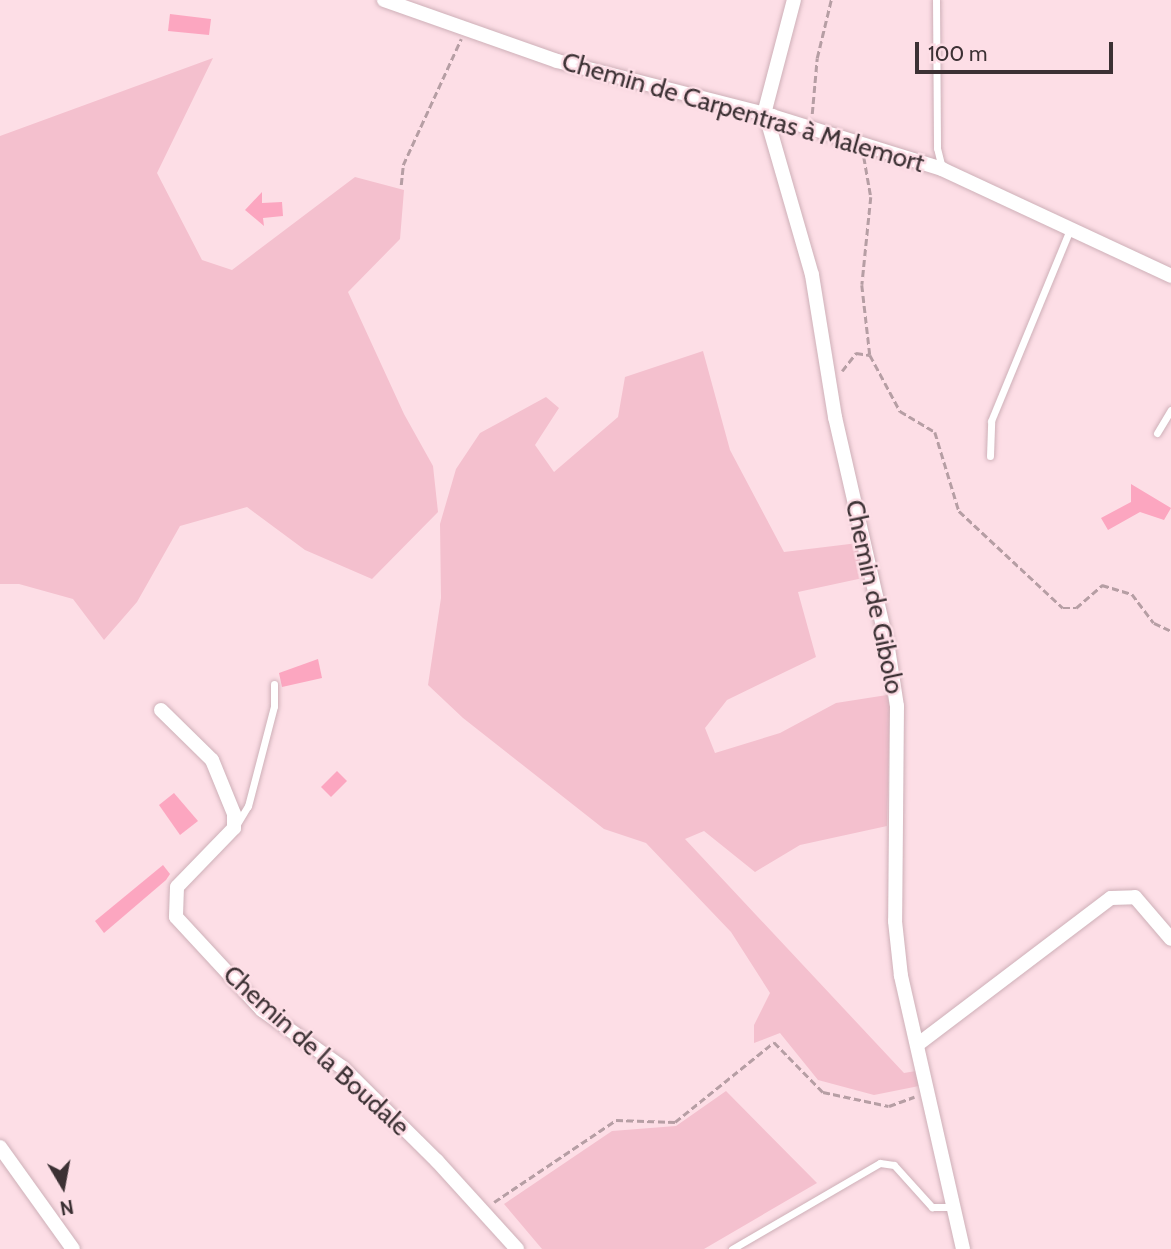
<!DOCTYPE html>
<html>
<head>
<meta charset="utf-8">
<style>
	body { margin:0 }
	#map { position:relative; width:1171px; height:1249px; overflow:hidden; background:#fddee6; font-family:Cabin,sans-serif }
	div>[style] { position:absolute }
	.green>* { inset:0; background:#f4c0ce }
	.building>* { inset:0; background:#fca6c0 }
	.path>* { height:2.5px; margin-top:-1.25px; transform-origin:0; background:repeating-linear-gradient(90deg,#b69ea4 0 7px,transparent 0 10.5px) }
	.roads { filter:drop-shadow(0 0 2px #ceb0b8) drop-shadow(0 0 2px #ceb0b8) }
	.service>* { height:7px; margin:-3.5px; padding:0 3.5px; transform-origin:3.5px; border-radius:3.5px; background:#fff }
	.minor>* { height:14px; margin:-7px; padding:0 7px; transform-origin:7px; border-radius:7px; background:#fff }
	span { translate:-50% -50%; white-space:nowrap; text-align:center; line-height:1.15; -webkit-text-stroke:5px #fddee6; paint-order:stroke }
	.street-label { font-size:26px; color:#3c3134 }
	.north { position:absolute; left:28px; top:1151px; width:70px; height:70px; -webkit-text-stroke:5px #fddee6; paint-order:stroke; rotate:170deg; font-size:19px; font-weight:700; line-height:28px; text-align:center; color:#3c3134 }
	.north::after { content:''; display:block; margin:auto; width:24px; height:32px; background:#3c3134; clip-path:polygon(50% 0,100% 100%,50% 72%,0 100%) }
	.scale { position:absolute; left:915px; top:42px; width:198px; height:32px; box-sizing:border-box; border:4px solid #3c3134; border-top:0; padding-left:9px; font-size:21px; line-height:24px; white-space:nowrap; color:#3c3134; -webkit-text-stroke:5px #fddee6; paint-order:stroke }
</style>
</head>
<body>
<div id="map">
	<div class="green">
		<i style="clip-path:polygon(213px 58px,157px 173px,202px 260px,232px 270px,355px 177px,404px 190px,400px 239px,348px 292px,404px 414px,433px 466px,438px 512px,372px 579px,305px 550px,247px 507px,180px 526px,137px 602px,104px 640px,73px 599px,19px 584px,0 584px,0 136px)"></i>
		<i style="clip-path:polygon(703px 351px,730px 450px,784px 552px,858px 543px,863px 578px,798px 592px,816px 657px,727px 700px,705px 728px,715px 753px,780px 733px,836px 703px,887px 695px,890px 707px,887px 826px,800px 845px,755px 872px,704px 831px,685px 839px,904px 1073px,916px 1071px,919px 1086px,874px 1095px,818px 1080px,780px 1033px,754px 1043px,754px 1025px,770px 993px,731px 932px,646px 843px,604px 829px,463px 718px,428px 685px,441px 598px,440px 524px,456px 469px,480px 433px,546px 397px,559px 408px,535px 445px,554px 472px,618px 417px,625px 377px)"></i>
		<i style="clip-path:polygon(726px 1091px,817px 1183px,704px 1249px,542px 1249px,504px 1204px,612px 1131px,676px 1126px)"></i>
	</div>
	<div class="building">
		<i style="clip-path:polygon(170px 14px,211px 19px,209px 35px,168px 31px)"></i>
		<i style="clip-path:polygon(262px 192px,262px 203px,282px 202px,283px 216px,263px 218px,264px 226px,245px 210px)"></i>
		<i style="clip-path:polygon(1131px 484px,1171px 508px,1164px 520px,1140px 512px,1108px 530px,1101px 518px,1131px 502px)"></i>
		<i style="clip-path:polygon(318px 659px,322px 678px,282px 687px,279px 673px)"></i>
		<i style="clip-path:polygon(337px 771px,347px 781px,331px 797px,321px 787px)"></i>
		<i style="clip-path:polygon(174px 793px,198px 821px,180px 835px,159px 805px)"></i>
		<i style="clip-path:polygon(163px 865px,170px 874px,166px 880px,104px 933px,95px 921px)"></i>
	</div>
	<div class="path">
		<i style="left:812px;top:114px;width:56px;rotate:-84.9deg"></i>
		<i style="left:817px;top:58px;width:60px;rotate:-76.4deg"></i>
		<i style="left:864px;top:157px;width:41px;rotate:80.1deg"></i>
		<i style="left:871px;top:197px;width:88px;rotate:95.8deg"></i>
		<i style="left:862px;top:285px;width:70px;rotate:83.5deg"></i>
		<i style="left:401px;top:185px;width:20px;rotate:-84deg"></i>
		<i style="left:403px;top:165px;width:139px;rotate:-65.3deg"></i>
		<i style="left:842px;top:371px;width:23px;rotate:-52deg"></i>
		<i style="left:856px;top:353px;width:14px;rotate:8deg"></i>
		<i style="left:870px;top:355px;width:64px;rotate:61.8deg"></i>
		<i style="left:900px;top:411px;width:41px;rotate:31deg"></i>
		<i style="left:935px;top:432px;width:83px;rotate:73.1deg"></i>
		<i style="left:959px;top:511px;width:142px;rotate:43deg"></i>
		<i style="left:1063px;top:608px;width:13px"></i>
		<i style="left:1076px;top:608px;width:35px;rotate:-41deg"></i>
		<i style="left:1102px;top:585px;width:31px;rotate:17deg"></i>
		<i style="left:1132px;top:594px;width:36px;rotate:53deg"></i>
		<i style="left:1154px;top:623px;width:19px;rotate:25deg"></i>
		<i style="left:494px;top:1202px;width:147px;rotate:-33.9deg"></i>
		<i style="left:616px;top:1120px;width:59px;rotate:1.9deg"></i>
		<i style="left:675px;top:1122px;width:127px;rotate:-38.9deg"></i>
		<i style="left:774px;top:1042px;width:70px;rotate:45.6deg"></i>
		<i style="left:823px;top:1092px;width:67px;rotate:12deg"></i>
		<i style="left:889px;top:1106px;width:27px;rotate:-20deg"></i>
	</div>
	<div class="roads">
		<div class="service">
			<i style="left:936px;top:0;width:148px;rotate:89.6deg"></i>
			<i style="left:937px;top:148px;width:21px;rotate:76deg"></i>
			<i style="left:1157px;top:433px;width:27px;rotate:-59deg"></i>
			<i style="left:990px;top:456px;width:35px;rotate:-88deg"></i>
			<i style="left:991px;top:421px;width:210px;rotate:-67.6deg"></i>
			<i style="left:237px;top:824px;width:21px;rotate:-59deg"></i>
			<i style="left:248px;top:806px;width:103px;rotate:-75.4deg"></i>
			<i style="left:274px;top:706px;width:22px;rotate:-90deg"></i>
			<i style="left:732px;top:1249px;width:171px;rotate:-30.2deg"></i>
			<i style="left:880px;top:1163px;width:14px;rotate:8deg"></i>
			<i style="left:894px;top:1165px;width:57px;rotate:47.9deg"></i>
			<i style="left:932px;top:1207px;width:21px"></i>
		</div>
		<div class="minor">
			<i style="left:384px;top:0;width:183px;rotate:19.4deg"></i>
			<i style="left:557px;top:61px;width:222px;rotate:14.3deg"></i>
			<i style="left:772px;top:116px;width:178px;rotate:17.3deg"></i>
			<i style="left:942px;top:169px;width:253px;rotate:25deg"></i>
			<i style="left:764px;top:114px;width:118px;rotate:-75.3deg"></i>
			<i style="left:772px;top:116px;width:10px;rotate:107deg"></i>
			<i style="left:769px;top:126px;width:155px;rotate:73.9deg"></i>
			<i style="left:812px;top:275px;width:144px;rotate:80.8deg"></i>
			<i style="left:835px;top:417px;width:237px;rotate:77.1deg"></i>
			<i style="left:888px;top:648px;width:59px;rotate:81.2deg"></i>
			<i style="left:897px;top:706px;width:215px;rotate:90.5deg"></i>
			<i style="left:895px;top:921px;width:55px;rotate:83.8deg"></i>
			<i style="left:901px;top:976px;width:280px;rotate:77.2deg"></i>
			<i style="left:161px;top:710px;width:71px;rotate:44.4deg"></i>
			<i style="left:212px;top:760px;width:58px;rotate:67.8deg"></i>
			<i style="left:234px;top:814px;width:14px;rotate:90deg"></i>
			<i style="left:234px;top:828px;width:82px;rotate:134deg"></i>
			<i style="left:177px;top:887px;width:30px;rotate:92deg"></i>
			<i style="left:176px;top:917px;width:127px;rotate:47.2deg"></i>
			<i style="left:262px;top:1010px;width:100px;rotate:35.6deg"></i>
			<i style="left:343px;top:1068px;width:132px;rotate:44.7deg"></i>
			<i style="left:437px;top:1161px;width:119px;rotate:47.7deg"></i>
			<i style="left:917px;top:1045px;width:243px;rotate:-37.2deg"></i>
			<i style="left:1111px;top:898px;width:24px;rotate:-2deg"></i>
			<i style="left:1135px;top:897px;width:55px;rotate:49.4deg"></i>
			<i style="left:0;top:1147px;width:125px;rotate:54.4deg"></i>
		</div>
	</div>
	<div class="street-label">
		<span style="left:743px;top:113px;rotate:16deg">Chemin de Carpentras à Malemort</span>
		<span style="left:874px;top:597px;rotate:78deg">Chemin de Gibolo</span>
		<span style="left:316px;top:1051px;rotate:42deg">Chemin de la Boudale</span>
	</div>
	<div class="north">N</div>
	<div class="scale">100 m</div>
</div>
</body>
</html>
